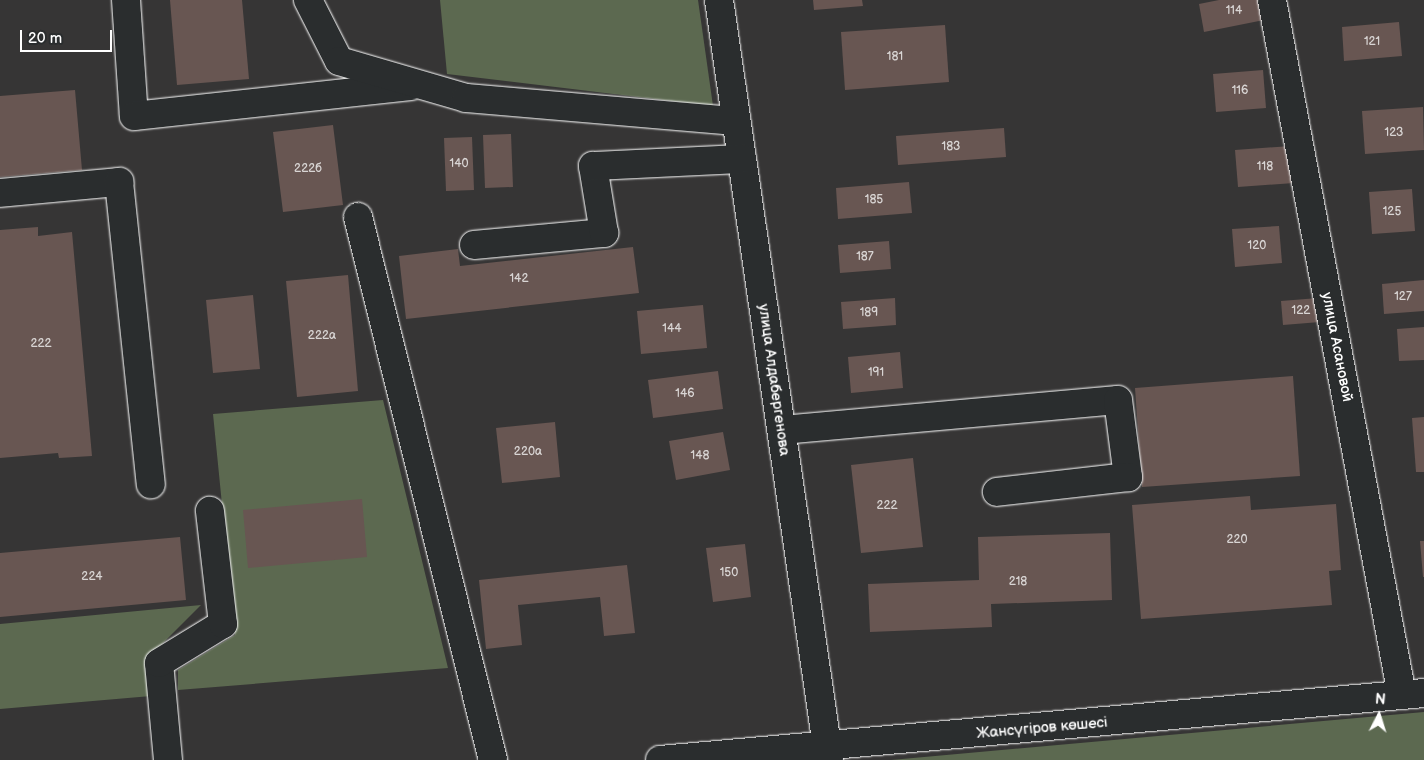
<!DOCTYPE html>
<html>
<head>
<meta charset="utf-8">
<style>
	body { margin:0 }
	#map { position:relative; width:1424px; height:760px; overflow:hidden; background:#363535; font-family:"Balsamiq Sans",sans-serif }
	div>[style] { position:absolute }
	.green>* { inset:0; background:#5c6950 }
	.building>* { inset:0; background:#685652 }
	.roads { filter:drop-shadow(0 0 1px #fff) drop-shadow(0 0 1px #fff) }
	.minor>* { height:28px; margin:-14px; padding:0 14px; transform-origin:14px; border-radius:14px; background:#2a2d2e }
	.major>* { height:28px; margin:-14px; padding:0 14px; transform-origin:14px; border-radius:14px; background:#2a2d2e }
	span { translate:-50% -50%; white-space:nowrap; text-align:center; line-height:1.15; -webkit-text-stroke:5px #2a2d2e; paint-order:stroke }
	.number-label { font-size:12px; color:#d9d5d4 }
	.number-label span { -webkit-text-stroke-width:0 }
	.street-label { font-size:15px; color:#fff }
	.north { position:absolute; left:1354px; top:690px; width:50px; height:50px; -webkit-text-stroke:4px #2a2d2e; paint-order:stroke; rotate:5deg; font-size:14px; font-weight:700; line-height:20px; text-align:center; color:#fff }
	.north::after { content:''; display:block; margin:auto; width:18px; height:22px; background:#fff; clip-path:polygon(50% 0,100% 100%,50% 72%,0 100%) }
	.scale { position:absolute; left:20px; top:30px; width:92px; height:22px; box-sizing:border-box; border:2px solid #fff; border-top:0; padding-left:6px; font-size:15px; line-height:18px; white-space:nowrap; color:#fff; -webkit-text-stroke:4px #2a2d2e; paint-order:stroke }
</style>
</head>
<body>
<div id="map">
	<div class="green">
		<i style="clip-path:polygon(440px 0,698px 0,713px 106px,447px 74px)"></i>
		<i style="clip-path:polygon(383px 400px,448px 668px,178px 690px,178px 670px,235px 635px,213px 414px)"></i>
		<i style="clip-path:polygon(201px 605px,156px 650px,151px 696px,0 709px,0 624px)"></i>
		<i style="clip-path:polygon(1424px 712px,1424px 760px,891px 760px)"></i>
	</div>
	<div class="building">
		<i style="clip-path:polygon(170px 0,242px 0,249px 79px,177px 85px)"></i>
		<i style="clip-path:polygon(813px 0,862px 0,863px 6px,814px 10px)"></i>
		<i style="clip-path:polygon(1219px 0,1266px 0,1269px 19px,1204px 32px,1199px 4px)"></i>
		<i style="clip-path:polygon(1399px 22px,1402px 56px,1344px 61px,1342px 27px)"></i>
		<i style="clip-path:polygon(945px 25px,949px 82px,845px 90px,841px 32px)"></i>
		<i style="clip-path:polygon(1263px 70px,1266px 108px,1216px 112px,1213px 74px)"></i>
		<i style="clip-path:polygon(75px 90px,82px 170px,0 177px,0 96px)"></i>
		<i style="clip-path:polygon(1423px 107px,1424px 150px,1365px 154px,1362px 111px)"></i>
		<i style="clip-path:polygon(333px 125px,343px 205px,283px 212px,273px 132px)"></i>
		<i style="clip-path:polygon(1004px 128px,1006px 157px,898px 165px,896px 136px)"></i>
		<i style="clip-path:polygon(511px 134px,513px 187px,485px 188px,483px 135px)"></i>
		<i style="clip-path:polygon(472px 137px,474px 190px,446px 191px,444px 138px)"></i>
		<i style="clip-path:polygon(1291px 146px,1294px 183px,1238px 187px,1235px 150px)"></i>
		<i style="clip-path:polygon(909px 182px,912px 213px,838px 219px,836px 188px)"></i>
		<i style="clip-path:polygon(1412px 189px,1415px 231px,1372px 234px,1369px 192px)"></i>
		<i style="clip-path:polygon(1279px 226px,1282px 263px,1235px 267px,1232px 229px)"></i>
		<i style="clip-path:polygon(38px 227px,38px 236px,72px 232px,92px 456px,59px 458px,58px 453px,0 458px,0 230px)"></i>
		<i style="clip-path:polygon(889px 241px,891px 269px,840px 273px,838px 245px)"></i>
		<i style="clip-path:polygon(633px 247px,639px 293px,406px 319px,399px 256px,458px 249px,460px 266px)"></i>
		<i style="clip-path:polygon(348px 275px,358px 391px,297px 397px,286px 281px)"></i>
		<i style="clip-path:polygon(1424px 280px,1424px 311px,1384px 314px,1382px 284px)"></i>
		<i style="clip-path:polygon(253px 295px,260px 369px,213px 373px,206px 300px)"></i>
		<i style="clip-path:polygon(895px 298px,896px 325px,843px 329px,841px 302px)"></i>
		<i style="clip-path:polygon(1318px 298px,1320px 322px,1283px 325px,1281px 301px)"></i>
		<i style="clip-path:polygon(703px 305px,707px 348px,641px 354px,637px 311px)"></i>
		<i style="clip-path:polygon(1424px 327px,1424px 360px,1399px 361px,1397px 329px)"></i>
		<i style="clip-path:polygon(900px 352px,903px 388px,851px 393px,848px 357px)"></i>
		<i style="clip-path:polygon(718px 371px,723px 409px,653px 418px,648px 380px)"></i>
		<i style="clip-path:polygon(1293px 376px,1300px 476px,1142px 487px,1135px 388px)"></i>
		<i style="clip-path:polygon(1424px 417px,1424px 472px,1416px 472px,1412px 418px)"></i>
		<i style="clip-path:polygon(555px 422px,560px 477px,502px 483px,496px 428px)"></i>
		<i style="clip-path:polygon(723px 432px,730px 470px,676px 480px,669px 441px)"></i>
		<i style="clip-path:polygon(913px 458px,923px 547px,861px 553px,851px 465px)"></i>
		<i style="clip-path:polygon(1250px 496px,1251px 510px,1336px 504px,1341px 570px,1329px 571px,1332px 605px,1141px 619px,1132px 505px)"></i>
		<i style="clip-path:polygon(362px 499px,367px 557px,248px 568px,243px 510px)"></i>
		<i style="clip-path:polygon(1110px 533px,1112px 600px,991px 604px,992px 627px,870px 632px,868px 584px,979px 580px,978px 537px)"></i>
		<i style="clip-path:polygon(180px 537px,186px 600px,0 617px,0 553px)"></i>
		<i style="clip-path:polygon(1420px 541px,1424px 541px,1424px 577px,1423px 577px)"></i>
		<i style="clip-path:polygon(745px 544px,751px 597px,713px 602px,706px 548px)"></i>
		<i style="clip-path:polygon(627px 565px,635px 633px,604px 636px,600px 597px,518px 605px,522px 645px,486px 649px,479px 580px)"></i>
	</div>
	<div class="roads">
		<div class="minor">
			<i style="left:126px;top:0;width:116px;rotate:86.1deg"></i>
			<i style="left:134px;top:116px;width:278px;rotate:-6.2deg"></i>
			<i style="left:308px;top:0;width:68px;rotate:63.1deg"></i>
			<i style="left:339px;top:61px;width:132px;rotate:16.2deg"></i>
			<i style="left:466px;top:98px;width:271px;rotate:4.9deg"></i>
			<i style="left:719px;top:0;width:768px;rotate:81.76deg"></i>
			<i style="left:1272px;top:0;width:707px;rotate:79.41deg"></i>
			<i style="left:0;top:193px;width:120px;rotate:-5.3deg"></i>
			<i style="left:119px;top:182px;width:304px;rotate:84deg"></i>
			<i style="left:358px;top:217px;width:560px;rotate:76.04deg"></i>
			<i style="left:474px;top:245px;width:131px;rotate:-5.3deg"></i>
			<i style="left:604px;top:233px;width:68px;rotate:-99.3deg"></i>
			<i style="left:593px;top:166px;width:149px;rotate:-2.7deg"></i>
			<i style="left:782px;top:430px;width:337px;rotate:-5.1deg"></i>
			<i style="left:1118px;top:400px;width:78px;rotate:82.6deg"></i>
			<i style="left:1128px;top:477px;width:132px;rotate:173.5deg"></i>
			<i style="left:168px;top:760px;width:97px;rotate:-95.3deg"></i>
			<i style="left:159px;top:663px;width:75px;rotate:-31.4deg"></i>
			<i style="left:223px;top:624px;width:114px;rotate:-96.6deg"></i>
		</div>
		<div class="major">
			<i style="left:660px;top:760px;width:767px;rotate:-5.01deg"></i>
		</div>
	</div>
	<div class="number-label">
		<span style="left:1234px;top:11px">114</span>
		<span style="left:1372px;top:42px">121</span>
		<span style="left:895px;top:57px">181</span>
		<span style="left:1240px;top:91px">116</span>
		<span style="left:1394px;top:133px">123</span>
		<span style="left:951px;top:147px">183</span>
		<span style="left:459px;top:164px">140</span>
		<span style="left:1265px;top:167px">118</span>
		<span style="left:308px;top:169px">222б</span>
		<span style="left:874px;top:200px">185</span>
		<span style="left:1392px;top:212px">125</span>
		<span style="left:1257px;top:246px">120</span>
		<span style="left:865px;top:257px">187</span>
		<span style="left:519px;top:279px">142</span>
		<span style="left:1403px;top:297px">127</span>
		<span style="left:1301px;top:311px">122</span>
		<span style="left:869px;top:313px">189</span>
		<span style="left:672px;top:329px">144</span>
		<span style="left:322px;top:336px">222а</span>
		<span style="left:41px;top:344px">222</span>
		<span style="left:876px;top:373px">191</span>
		<span style="left:685px;top:394px">146</span>
		<span style="left:528px;top:452px">220а</span>
		<span style="left:700px;top:456px">148</span>
		<span style="left:887px;top:506px">222</span>
		<span style="left:1237px;top:540px">220</span>
		<span style="left:729px;top:573px">150</span>
		<span style="left:92px;top:577px">224</span>
		<span style="left:1018px;top:582px">218</span>
	</div>
	<div class="street-label">
		<span style="left:1337px;top:347px;rotate:79deg">улица Асановой</span>
		<span style="left:774px;top:380px;rotate:82deg">улица Алдабергенова</span>
		<span style="left:1042px;top:728px;rotate:-5deg">Жансүгіров көшесі</span>
	</div>
	<div class="north">N</div>
	<div class="scale">20 m</div>
</div>
</body>
</html>
